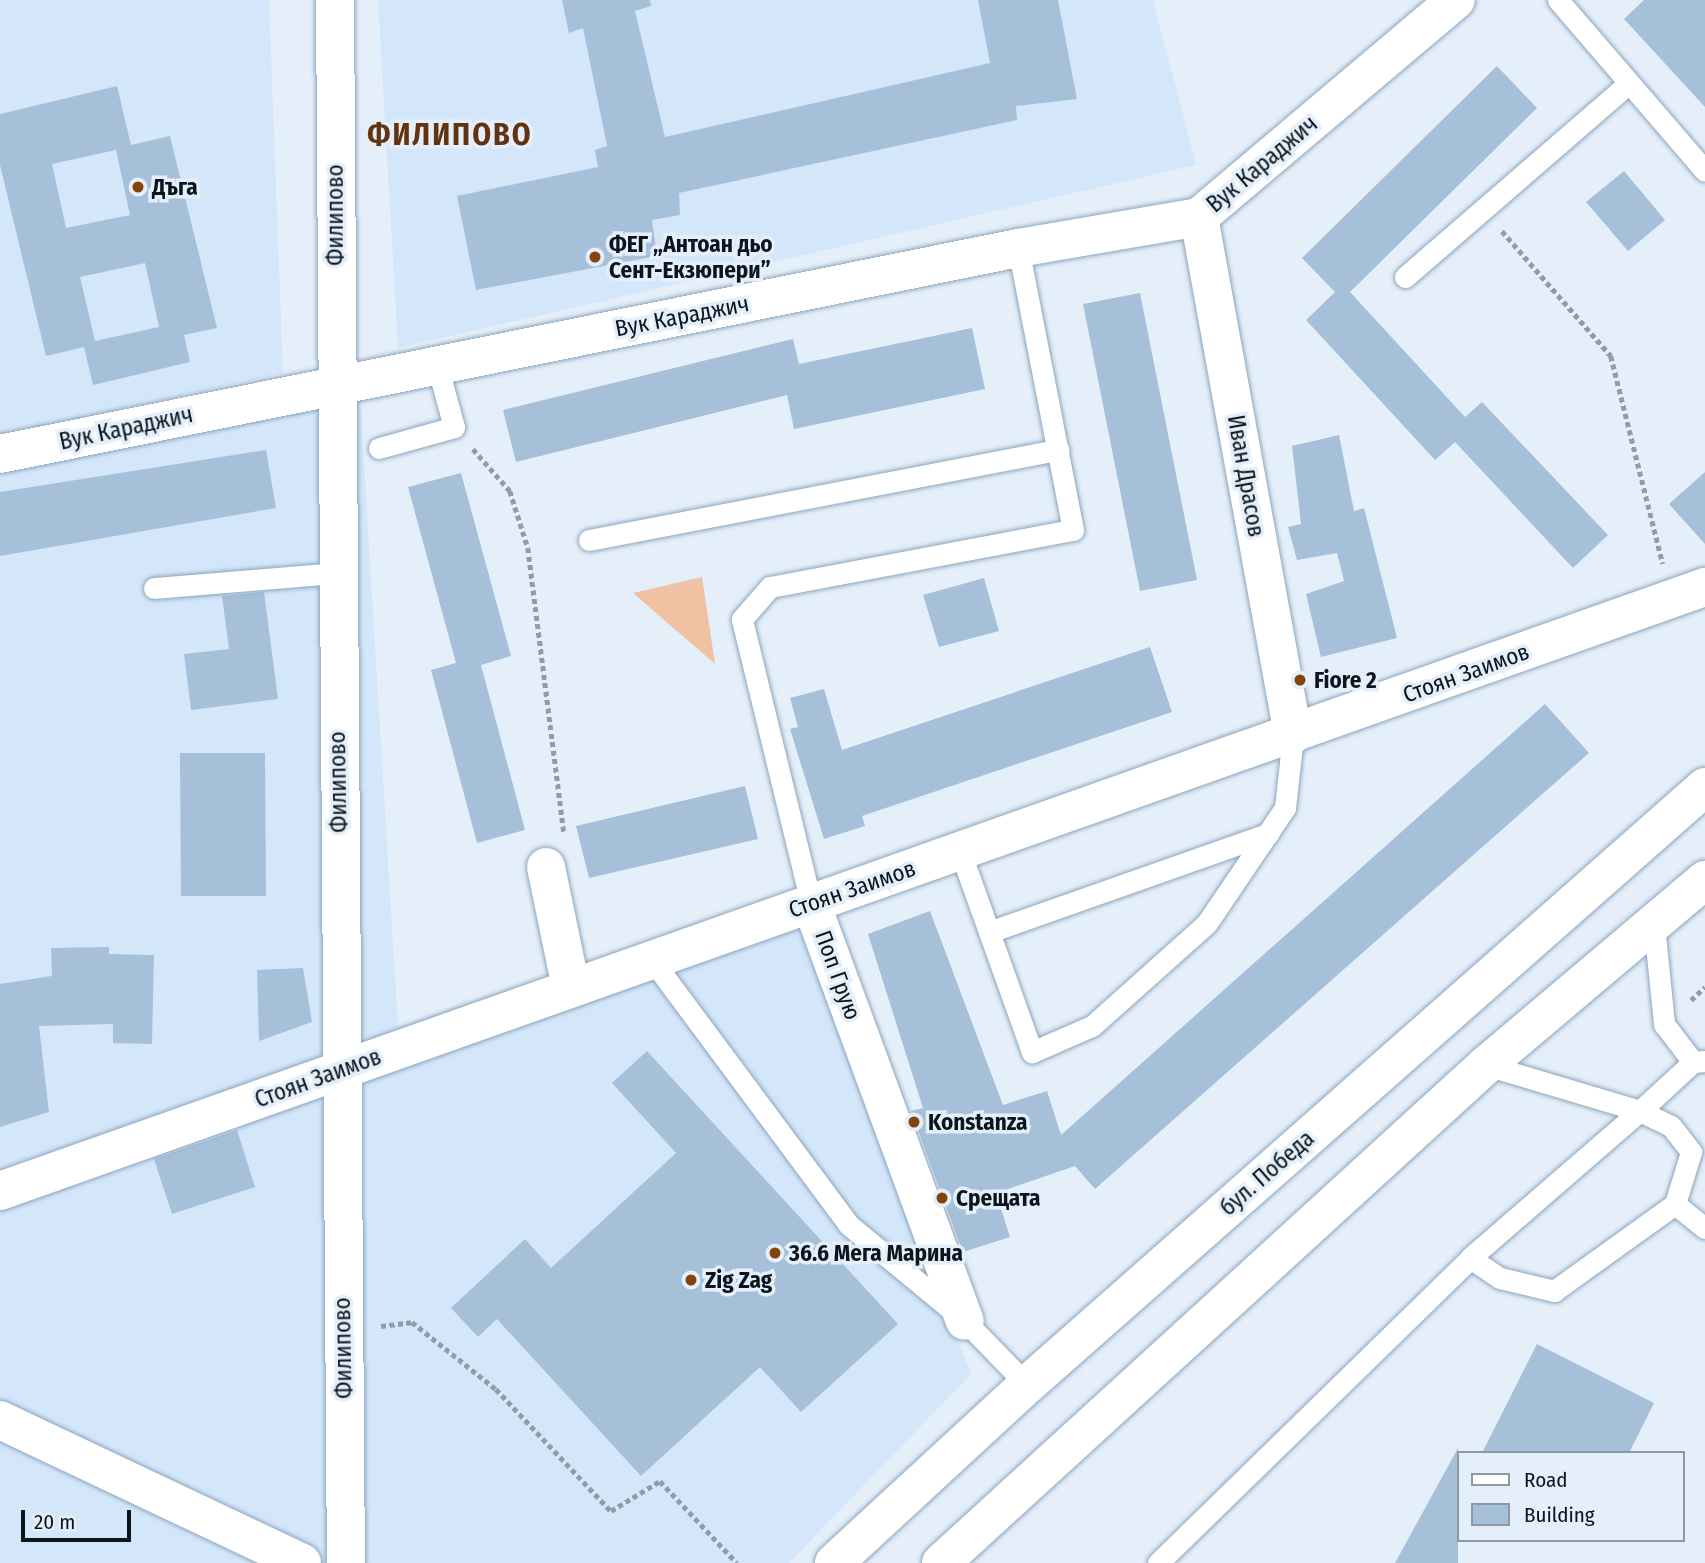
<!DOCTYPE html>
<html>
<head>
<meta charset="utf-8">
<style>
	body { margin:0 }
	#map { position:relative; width:1705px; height:1563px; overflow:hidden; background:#e4eff9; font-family:"Fira Sans Condensed",sans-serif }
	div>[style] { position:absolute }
	.built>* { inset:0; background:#d4e7fa }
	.green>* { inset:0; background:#f1c1a3 }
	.building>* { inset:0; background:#a6c0d9 }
	.path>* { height:4.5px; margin-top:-2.25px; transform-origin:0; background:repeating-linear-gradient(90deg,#929ca6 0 5px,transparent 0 8.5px) }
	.roads { filter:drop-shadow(0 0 2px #8ca5bd) drop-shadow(0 0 2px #8ca5bd) }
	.lane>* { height:21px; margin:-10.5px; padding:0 10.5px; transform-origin:10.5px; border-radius:10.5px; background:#fff }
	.street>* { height:38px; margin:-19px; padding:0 19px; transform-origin:19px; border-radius:19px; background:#fff }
	.secondary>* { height:38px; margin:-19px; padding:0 19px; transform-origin:19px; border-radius:19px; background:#fff }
	.dots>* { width:19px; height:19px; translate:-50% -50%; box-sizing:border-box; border:4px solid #e4eff9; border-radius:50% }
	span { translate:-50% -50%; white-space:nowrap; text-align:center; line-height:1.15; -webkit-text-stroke:7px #e4eff9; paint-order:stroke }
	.street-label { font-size:23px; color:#0c151e }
	.poi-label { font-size:23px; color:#0c151e; font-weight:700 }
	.left { translate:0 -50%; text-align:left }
	.district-label { font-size:30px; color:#613311; font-weight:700; letter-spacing:2px }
	.legend { position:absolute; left:1457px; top:1451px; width:228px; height:91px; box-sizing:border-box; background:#e4eff9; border:2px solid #8e98a1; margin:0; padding:9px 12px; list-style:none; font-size:21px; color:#0c151e }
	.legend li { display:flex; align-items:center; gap:14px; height:35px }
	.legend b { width:35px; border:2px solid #8e98a1 }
	.scale { position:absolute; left:21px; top:1510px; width:110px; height:32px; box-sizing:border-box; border:4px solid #0c151e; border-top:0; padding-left:9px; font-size:21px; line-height:24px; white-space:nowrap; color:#0c151e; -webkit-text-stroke:5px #e4eff9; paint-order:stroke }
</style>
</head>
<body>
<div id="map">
	<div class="built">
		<i style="clip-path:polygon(0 0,269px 0,283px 373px,0 436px)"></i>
		<i style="clip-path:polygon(378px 0,1153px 0,1196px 165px,398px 348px)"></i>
		<i style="clip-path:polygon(359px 380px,398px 1027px,788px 895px,971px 1374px,789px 1563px,0 1563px,0 472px)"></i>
	</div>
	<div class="green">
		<i style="clip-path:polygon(702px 577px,715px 664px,633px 593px)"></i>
	</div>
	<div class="building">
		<i style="clip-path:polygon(562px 0,650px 0,651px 6px,635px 11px,665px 137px,990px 63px,978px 0,1058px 0,1077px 99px,1016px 106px,1017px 120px,679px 193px,680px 215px,652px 220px,657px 256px,476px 290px,457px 196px,598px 167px,595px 150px,607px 146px,583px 28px,569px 33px)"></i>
		<i style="clip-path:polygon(1644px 0,1705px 0,1705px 107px,1624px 19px)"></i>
		<i style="clip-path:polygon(1497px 66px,1537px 108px,1350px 292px,1465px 417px,1482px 402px,1608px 535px,1573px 568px,1455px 442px,1435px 460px,1306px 320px,1335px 292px,1302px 258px)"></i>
		<i style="clip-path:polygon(evenodd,117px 86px,131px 145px,170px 136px,217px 328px,184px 335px,190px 362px,93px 385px,84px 347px,46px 356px,0 165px,0 114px,117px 86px,116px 150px,130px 215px,66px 228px,52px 164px,116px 150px,117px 86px,145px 263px,159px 327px,95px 341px,80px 277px,145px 263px)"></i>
		<i style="clip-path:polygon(1624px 171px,1665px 220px,1628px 251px,1586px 202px)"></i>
		<i style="clip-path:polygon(1140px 293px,1197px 580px,1140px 591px,1083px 304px)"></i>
		<i style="clip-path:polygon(972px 328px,985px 389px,794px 429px,787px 395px,516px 462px,503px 410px,793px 339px,799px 364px)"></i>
		<i style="clip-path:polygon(1339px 435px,1354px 511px,1364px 508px,1397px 638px,1321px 657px,1306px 594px,1344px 581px,1337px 553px,1297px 560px,1288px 527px,1301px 524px,1292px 446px)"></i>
		<i style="clip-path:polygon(266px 450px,276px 508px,0 556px,0 492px)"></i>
		<i style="clip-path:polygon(1705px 472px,1705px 544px,1669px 504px)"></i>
		<i style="clip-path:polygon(461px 473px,511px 656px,481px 665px,525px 830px,477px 843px,431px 670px,456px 663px,408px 487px)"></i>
		<i style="clip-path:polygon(984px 578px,999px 631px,939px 647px,923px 595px)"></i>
		<i style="clip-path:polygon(264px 592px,278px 699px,191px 710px,184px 654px,229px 649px,222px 596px)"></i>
		<i style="clip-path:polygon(1150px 647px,1172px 712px,862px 816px,865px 826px,824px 839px,790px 729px,798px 727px,790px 698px,824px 689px,842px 750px)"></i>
		<i style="clip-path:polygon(1545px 704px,1589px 753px,1095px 1189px,1075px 1166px,996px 1193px,1010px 1237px,963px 1252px,911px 1111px,923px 1108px,868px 934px,930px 911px,1003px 1105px,1047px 1091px,1061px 1135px)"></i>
		<i style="clip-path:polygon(180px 753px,265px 753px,266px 896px,181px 896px)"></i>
		<i style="clip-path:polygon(745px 786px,758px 839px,589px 878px,576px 826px)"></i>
		<i style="clip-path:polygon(109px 947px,109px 954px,154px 955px,152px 1044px,113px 1043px,113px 1024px,39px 1026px,49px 1112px,0 1127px,0 984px,52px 976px,51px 948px)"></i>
		<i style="clip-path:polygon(303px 968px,312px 1022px,259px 1041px,257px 970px)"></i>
		<i style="clip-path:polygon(647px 1051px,898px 1324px,801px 1412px,760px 1367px,641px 1476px,497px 1319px,478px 1337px,451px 1308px,525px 1239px,551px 1268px,676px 1153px,612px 1083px)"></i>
		<i style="clip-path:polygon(237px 1130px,255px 1187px,172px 1214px,154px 1159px)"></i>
		<i style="clip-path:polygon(1537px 1344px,1654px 1403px,1629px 1453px,1482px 1453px)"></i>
		<i style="clip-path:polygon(1458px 1448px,1458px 1563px,1395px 1563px)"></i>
	</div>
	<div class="path">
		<i style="left:1502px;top:231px;width:166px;rotate:48.9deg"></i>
		<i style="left:1611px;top:356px;width:214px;rotate:76deg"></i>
		<i style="left:473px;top:449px;width:56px;rotate:48.6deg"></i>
		<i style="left:510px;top:491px;width:60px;rotate:72.5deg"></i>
		<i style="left:528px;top:548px;width:288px;rotate:82.8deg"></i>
		<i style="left:1691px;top:1000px;width:19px;rotate:-43deg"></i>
		<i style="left:381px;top:1326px;width:31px;rotate:-7deg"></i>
		<i style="left:412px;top:1322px;width:107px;rotate:38.6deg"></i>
		<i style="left:496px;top:1389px;width:168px;rotate:46.7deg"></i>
		<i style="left:611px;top:1511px;width:57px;rotate:-31.5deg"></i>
		<i style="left:660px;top:1481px;width:112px;rotate:46.8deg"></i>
	</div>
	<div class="roads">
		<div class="lane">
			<i style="left:1558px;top:0;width:225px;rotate:49.3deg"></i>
			<i style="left:1405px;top:277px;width:295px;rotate:-40.9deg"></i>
			<i style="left:379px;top:448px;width:78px;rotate:-15.6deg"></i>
			<i style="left:454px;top:427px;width:64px;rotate:-105.3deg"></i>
			<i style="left:589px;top:540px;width:478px;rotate:-10.9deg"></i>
			<i style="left:154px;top:588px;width:183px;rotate:-4.7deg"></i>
			<i style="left:960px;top:851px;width:214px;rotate:70.3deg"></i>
			<i style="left:1032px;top:1052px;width:65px;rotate:-23.4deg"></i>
			<i style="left:1092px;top:1026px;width:154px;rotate:-41.8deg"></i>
			<i style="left:1207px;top:923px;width:139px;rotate:-55.9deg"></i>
			<i style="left:1285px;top:808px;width:73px;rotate:-83.7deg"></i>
			<i style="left:811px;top:903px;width:292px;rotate:-103.7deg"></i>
			<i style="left:742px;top:619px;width:43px;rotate:-48.8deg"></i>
			<i style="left:770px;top:587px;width:308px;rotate:-10.7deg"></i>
			<i style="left:1073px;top:530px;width:287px;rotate:-101deg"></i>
			<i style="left:1654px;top:925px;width:100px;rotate:84.2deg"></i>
			<i style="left:1664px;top:1024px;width:48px;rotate:52.7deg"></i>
			<i style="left:1693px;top:1062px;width:12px;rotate:-5deg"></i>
			<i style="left:989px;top:932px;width:296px;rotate:-19.4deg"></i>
			<i style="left:652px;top:960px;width:330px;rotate:53.4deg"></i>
			<i style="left:849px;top:1225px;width:151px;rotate:39.6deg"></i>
			<i style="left:965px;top:1321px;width:89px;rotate:45.9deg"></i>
			<i style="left:1486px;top:1065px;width:161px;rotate:16.6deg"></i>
			<i style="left:1640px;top:1111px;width:72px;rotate:-42.8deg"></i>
			<i style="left:1470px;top:1258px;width:36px;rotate:34deg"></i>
			<i style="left:1500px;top:1278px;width:56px;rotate:13.5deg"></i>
			<i style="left:1554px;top:1291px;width:149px;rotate:-35.7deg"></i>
			<i style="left:1158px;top:1563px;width:436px;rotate:-44.3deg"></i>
			<i style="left:1470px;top:1258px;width:225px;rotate:-40.9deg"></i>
			<i style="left:1640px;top:1111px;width:34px;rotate:26deg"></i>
			<i style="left:1671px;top:1126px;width:33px;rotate:52deg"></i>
			<i style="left:1691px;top:1152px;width:54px;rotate:107.1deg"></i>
			<i style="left:1675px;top:1204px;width:38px;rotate:39deg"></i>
		</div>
		<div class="street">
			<i style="left:335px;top:0;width:1563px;rotate:89.6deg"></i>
			<i style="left:1199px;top:217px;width:526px;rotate:79.71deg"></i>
			<i style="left:0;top:454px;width:1039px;rotate:-11.44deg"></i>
			<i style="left:1018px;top:248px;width:184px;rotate:-9.7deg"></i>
			<i style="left:1199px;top:217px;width:336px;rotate:-40.2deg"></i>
			<i style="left:546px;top:867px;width:124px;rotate:78.3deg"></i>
			<i style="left:811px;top:903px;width:445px;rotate:69.8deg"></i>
			<i style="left:0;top:1191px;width:1809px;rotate:-19.51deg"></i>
		</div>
		<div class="secondary">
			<i style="left:0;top:1420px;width:334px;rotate:25.3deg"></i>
			<i style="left:834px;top:1563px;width:263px;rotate:-42.7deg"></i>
			<i style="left:1027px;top:1385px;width:904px;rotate:-41.41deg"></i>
			<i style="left:941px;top:1563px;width:738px;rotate:-42.42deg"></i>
			<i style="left:1486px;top:1065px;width:287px;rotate:-40.2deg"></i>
		</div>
	</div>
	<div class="dots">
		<i style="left:138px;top:187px;background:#84430c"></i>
		<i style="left:595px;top:257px;background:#84430c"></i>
		<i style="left:1300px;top:680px;background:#84430c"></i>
		<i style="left:914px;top:1122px;background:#84430c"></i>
		<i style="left:942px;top:1198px;background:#84430c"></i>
		<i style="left:775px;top:1253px;background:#84430c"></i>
		<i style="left:691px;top:1280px;background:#84430c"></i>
	</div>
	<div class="street-label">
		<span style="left:1262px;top:164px;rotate:-40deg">Вук Караджич</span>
		<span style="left:335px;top:215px;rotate:-90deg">Филипово</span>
		<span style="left:682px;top:316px;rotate:-11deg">Вук Караджич</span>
		<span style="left:126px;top:428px;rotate:-12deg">Вук Караджич</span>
		<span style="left:1246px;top:476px;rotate:80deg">Иван Драсов</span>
		<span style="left:1466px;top:673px;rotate:-20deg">Стоян Заимов</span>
		<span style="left:338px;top:782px;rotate:-91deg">Филипово</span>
		<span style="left:852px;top:889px;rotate:-19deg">Стоян Заимов</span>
		<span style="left:838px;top:975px;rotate:70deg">Поп Грую</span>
		<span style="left:318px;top:1078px;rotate:-20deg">Стоян Заимов</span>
		<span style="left:1267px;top:1173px;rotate:-41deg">бул. Победа</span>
		<span style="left:343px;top:1348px;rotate:-91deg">Филипово</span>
	</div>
	<div class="poi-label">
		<span class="left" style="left:152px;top:187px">Дъга</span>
		<span class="left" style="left:609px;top:257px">ФЕГ „Антоан дьо<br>Сент-Екзюпери”</span>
		<span class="left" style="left:1314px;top:680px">Fiore 2</span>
		<span class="left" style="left:928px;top:1122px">Konstanza</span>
		<span class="left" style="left:956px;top:1198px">Срещата</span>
		<span class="left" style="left:789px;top:1253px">36.6 Мега Марина</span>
		<span class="left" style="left:705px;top:1280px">Zig Zag</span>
	</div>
	<div class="district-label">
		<span style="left:450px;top:135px">ФИЛИПОВО</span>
	</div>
	<ul class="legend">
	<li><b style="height:9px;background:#fff"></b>Road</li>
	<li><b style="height:19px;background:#a6c0d9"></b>Building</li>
	</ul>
	<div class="scale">20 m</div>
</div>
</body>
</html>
